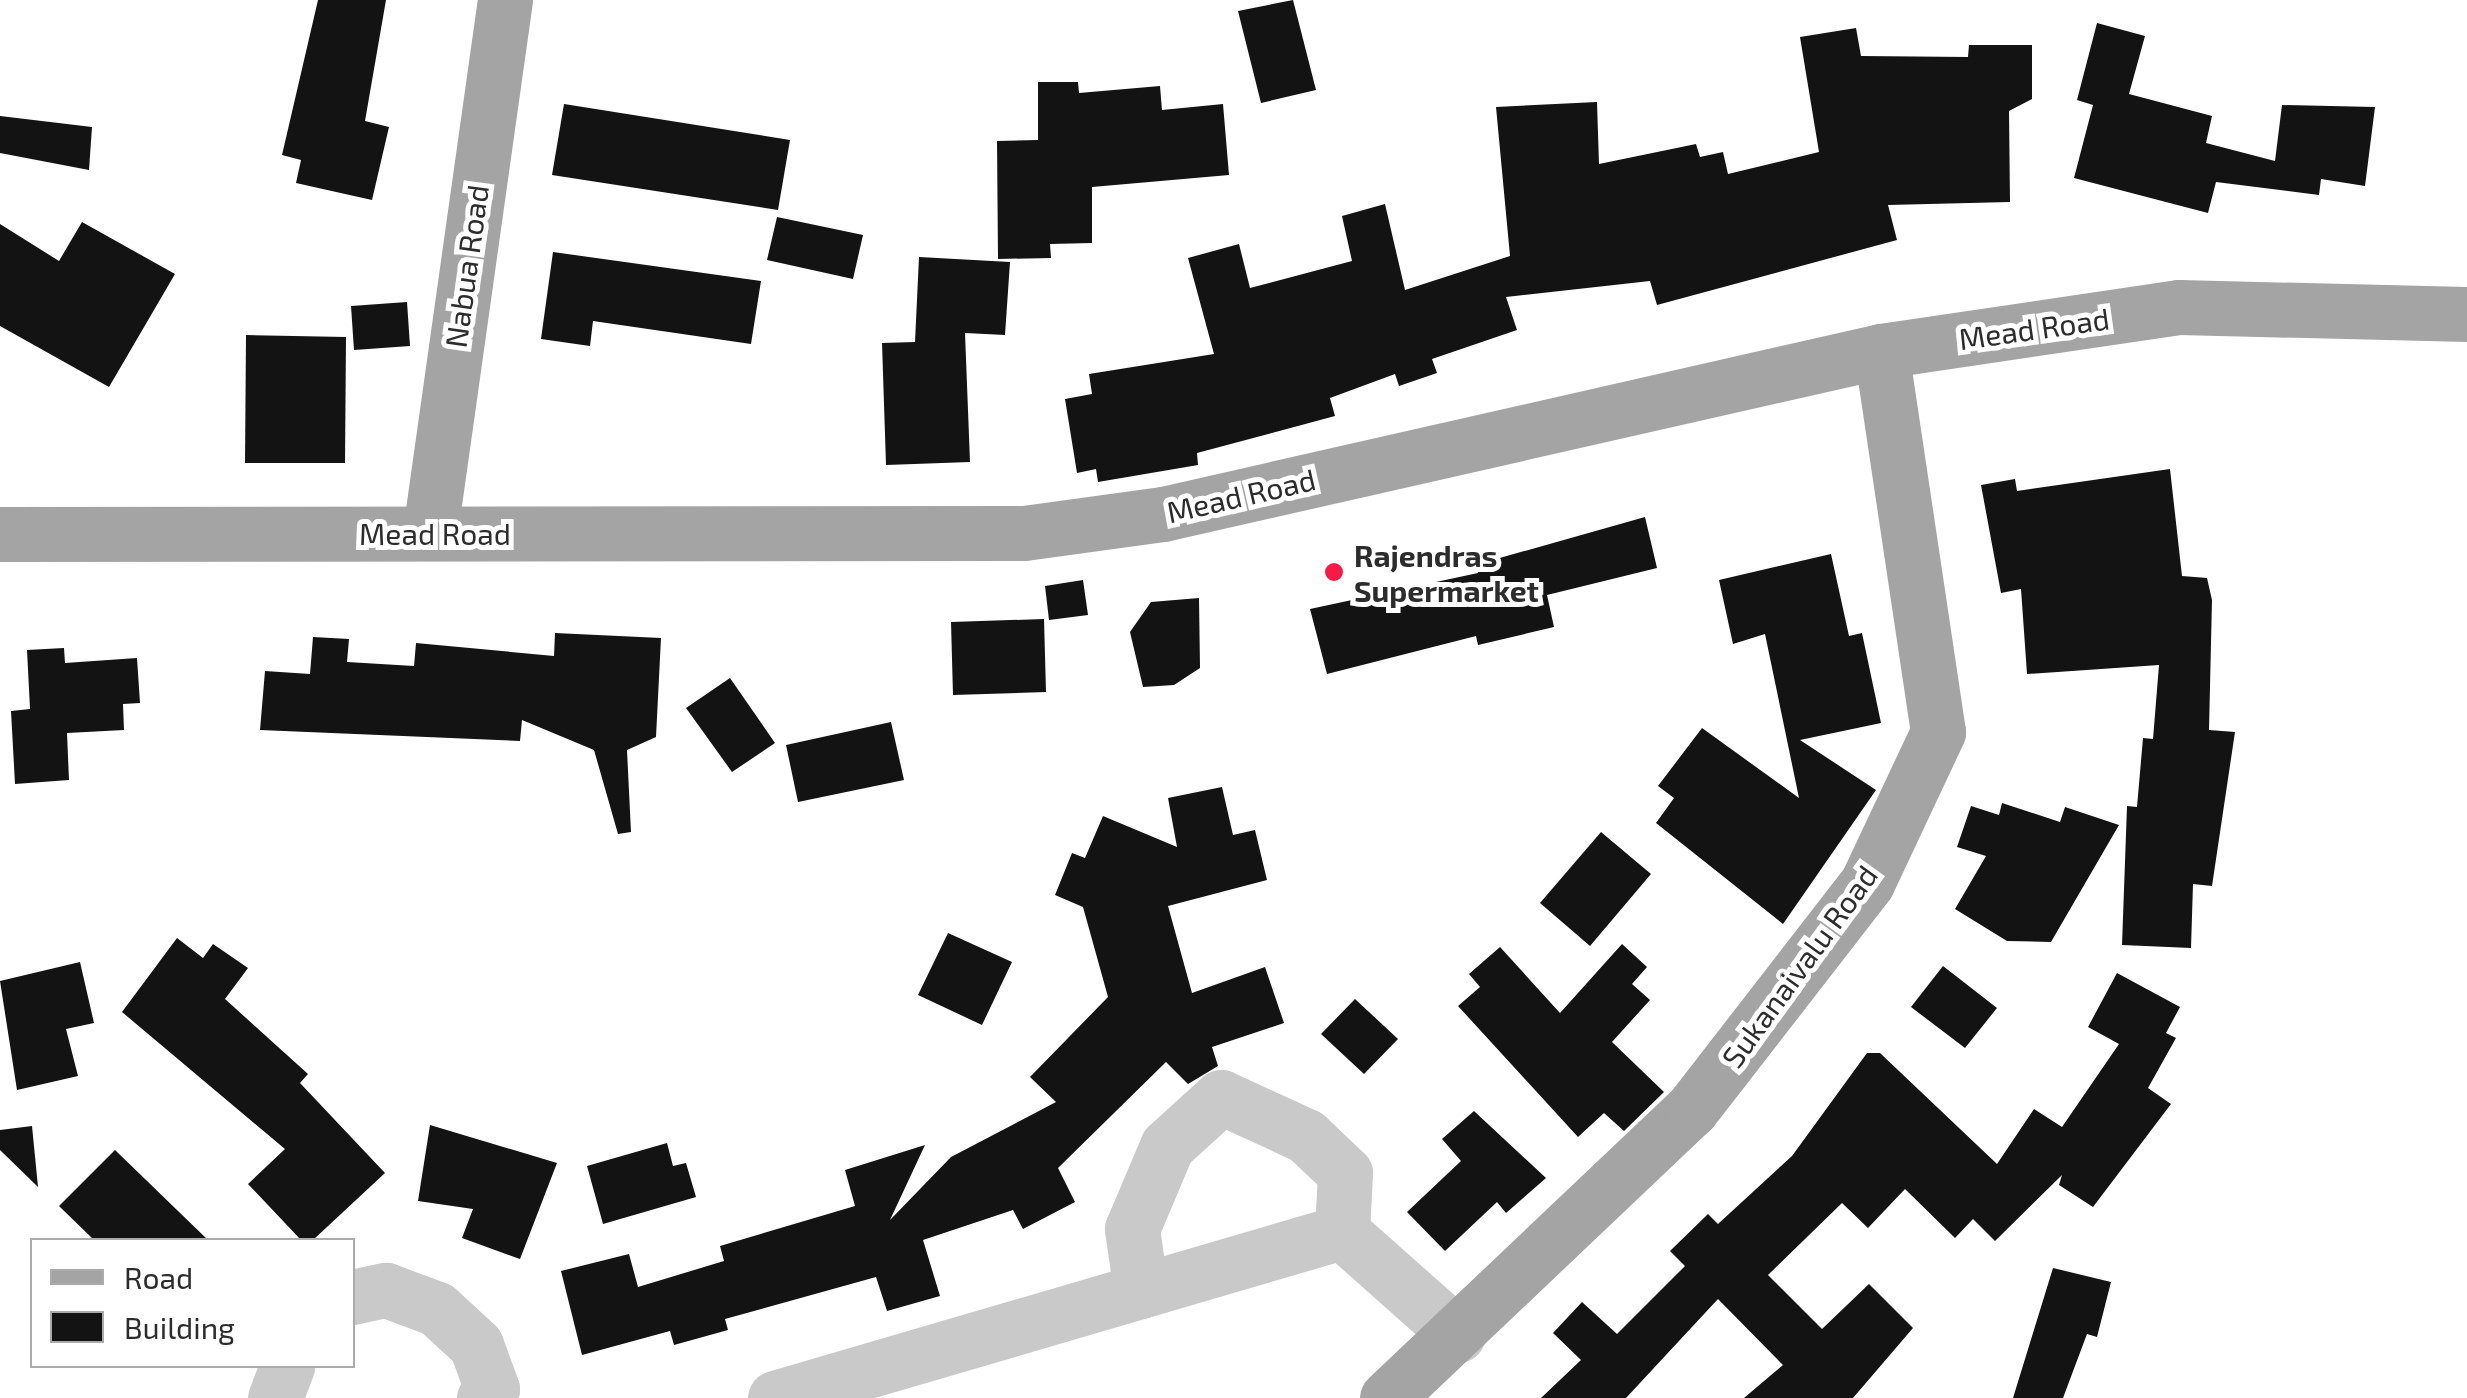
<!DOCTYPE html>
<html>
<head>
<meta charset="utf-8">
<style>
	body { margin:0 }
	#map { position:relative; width:2467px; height:1398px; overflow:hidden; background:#fff; font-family:"Exo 2",sans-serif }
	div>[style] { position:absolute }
	.building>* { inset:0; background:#131313 }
	.minor>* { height:55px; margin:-27.5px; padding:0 27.5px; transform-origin:27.5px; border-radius:27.5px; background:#c9c9c9 }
	.major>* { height:55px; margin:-27.5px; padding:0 27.5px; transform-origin:27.5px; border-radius:27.5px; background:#a4a4a4 }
	.dots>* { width:28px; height:28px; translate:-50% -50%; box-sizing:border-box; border:5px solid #fff; border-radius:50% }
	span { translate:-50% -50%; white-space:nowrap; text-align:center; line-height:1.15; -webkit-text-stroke:10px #fff; paint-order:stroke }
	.street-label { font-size:30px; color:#2c2c2c }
	.poi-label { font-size:30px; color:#2c2c2c; font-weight:700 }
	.left { translate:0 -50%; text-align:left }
	.legend { position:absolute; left:30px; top:1238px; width:325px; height:130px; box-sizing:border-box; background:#fff; border:2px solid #ababab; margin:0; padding:12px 18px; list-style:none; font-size:30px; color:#2c2c2c }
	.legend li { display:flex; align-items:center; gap:20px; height:50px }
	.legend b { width:50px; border:2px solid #ababab }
</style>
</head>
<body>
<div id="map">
	<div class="building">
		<i style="clip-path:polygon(318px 0,386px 0,365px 121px,389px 127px,372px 200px,296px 183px,301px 160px,282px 155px)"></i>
		<i style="clip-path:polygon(1293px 0,1316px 90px,1261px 103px,1238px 11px)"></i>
		<i style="clip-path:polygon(2097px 23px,2145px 36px,2129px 94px,2212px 116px,2206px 143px,2275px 161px,2282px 105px,2375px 107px,2365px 186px,2321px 179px,2319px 195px,2216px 182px,2208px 213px,2074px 178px,2093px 105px,2077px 100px)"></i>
		<i style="clip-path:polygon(1856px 28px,1861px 56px,1968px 57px,1969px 45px,2032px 45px,2032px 99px,2009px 111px,2010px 202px,1888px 205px,1897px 240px,1657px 305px,1650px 281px,1506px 297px,1517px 330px,1432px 359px,1437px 373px,1399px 386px,1395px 374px,1330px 398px,1335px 416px,1197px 453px,1198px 465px,1098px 482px,1096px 469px,1077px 473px,1065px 399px,1092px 394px,1089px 374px,1214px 354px,1188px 258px,1239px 244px,1250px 288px,1352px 261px,1342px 216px,1385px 204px,1405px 290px,1510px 256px,1496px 107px,1597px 102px,1599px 164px,1696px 144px,1700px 157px,1723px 152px,1728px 174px,1819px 152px,1800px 37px)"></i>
		<i style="clip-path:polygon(1038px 82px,1078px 82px,1079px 93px,1160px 86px,1162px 110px,1223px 104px,1229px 175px,1092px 187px,1092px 243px,1050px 244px,1051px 258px,998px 259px,997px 141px,1038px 140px)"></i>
		<i style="clip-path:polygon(564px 104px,790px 140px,778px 210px,552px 175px)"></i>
		<i style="clip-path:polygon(0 116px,92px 127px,89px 170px,0 153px)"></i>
		<i style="clip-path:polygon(777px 217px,863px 235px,853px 279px,767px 260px)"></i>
		<i style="clip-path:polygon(82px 222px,175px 274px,109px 387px,0 326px,0 224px,59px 261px)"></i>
		<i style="clip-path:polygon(553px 252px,761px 281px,751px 344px,593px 321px,590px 346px,541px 339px)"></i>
		<i style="clip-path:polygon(919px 257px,1010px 262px,1005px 335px,965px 333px,970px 462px,886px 465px,882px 343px,915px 342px)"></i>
		<i style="clip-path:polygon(407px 302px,410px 346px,354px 350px,351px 306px)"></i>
		<i style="clip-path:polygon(246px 335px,346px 337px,345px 463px,245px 463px)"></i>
		<i style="clip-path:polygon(2170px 469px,2182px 576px,2207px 578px,2212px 600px,2209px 730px,2235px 732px,2212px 886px,2193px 884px,2191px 948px,2122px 945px,2127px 806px,2137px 807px,2143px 738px,2153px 739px,2159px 665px,2027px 674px,2021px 589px,2001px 593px,1981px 485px,2015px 479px,2017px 491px)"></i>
		<i style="clip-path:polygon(1645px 517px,1657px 568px,1547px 595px,1554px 627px,1478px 645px,1476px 636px,1327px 674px,1310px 609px,1478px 573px,1475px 565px)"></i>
		<i style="clip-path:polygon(1831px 554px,1849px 636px,1862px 633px,1881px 723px,1800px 740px,1876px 790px,1783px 924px,1656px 823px,1674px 798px,1658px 786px,1702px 728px,1799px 798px,1765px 634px,1733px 644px,1719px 580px)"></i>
		<i style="clip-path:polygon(1083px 580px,1088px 615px,1049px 620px,1045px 586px)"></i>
		<i style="clip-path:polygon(1199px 598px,1200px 668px,1174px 685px,1143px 687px,1130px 632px,1151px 602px)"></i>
		<i style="clip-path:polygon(1044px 619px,1046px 692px,953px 695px,951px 622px)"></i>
		<i style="clip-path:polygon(555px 633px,661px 638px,656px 737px,627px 750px,631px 832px,618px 834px,594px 750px,522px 720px,520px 741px,260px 730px,265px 671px,310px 674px,313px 637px,349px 639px,347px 662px,414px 666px,416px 643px,554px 656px)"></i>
		<i style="clip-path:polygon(64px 648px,65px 663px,137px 658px,140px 703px,123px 704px,124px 730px,67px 733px,69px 780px,15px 784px,11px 711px,30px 709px,27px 650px)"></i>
		<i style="clip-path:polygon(730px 678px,775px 743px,732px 772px,686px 708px)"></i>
		<i style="clip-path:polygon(891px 722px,904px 780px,798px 802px,786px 745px)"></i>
		<i style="clip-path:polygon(1222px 787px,1233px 835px,1255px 830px,1267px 880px,1168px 906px,1192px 993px,1265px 967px,1284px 1023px,1212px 1047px,1218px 1066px,1188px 1084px,1166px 1062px,1058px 1168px,1075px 1202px,1023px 1229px,1013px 1210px,923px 1240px,940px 1296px,887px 1311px,876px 1277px,725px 1319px,728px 1330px,674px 1345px,670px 1331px,582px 1355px,561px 1271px,629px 1254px,638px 1287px,724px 1261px,720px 1246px,855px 1206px,845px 1170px,925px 1145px,890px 1220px,951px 1157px,1056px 1102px,1030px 1077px,1108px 997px,1083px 907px,1055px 895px,1072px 853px,1085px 858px,1103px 816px,1177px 847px,1168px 798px)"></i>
		<i style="clip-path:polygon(2002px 803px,2060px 822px,2065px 807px,2119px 825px,2051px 942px,2007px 941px,1955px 909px,1986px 856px,1957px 847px,1971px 806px,1999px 815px)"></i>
		<i style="clip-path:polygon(1601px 832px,1651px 874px,1590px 946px,1540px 903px)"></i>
		<i style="clip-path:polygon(948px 933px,1012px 962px,982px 1025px,918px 995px)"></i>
		<i style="clip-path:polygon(177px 938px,203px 958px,213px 944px,248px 968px,225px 999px,308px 1074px,300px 1083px,385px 1173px,313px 1240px,301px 1240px,248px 1184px,285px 1149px,122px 1012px)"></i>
		<i style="clip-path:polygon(1622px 944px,1647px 967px,1632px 984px,1650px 1000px,1612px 1042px,1664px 1092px,1624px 1131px,1604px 1113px,1578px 1137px,1458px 1006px,1480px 987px,1469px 974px,1500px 947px,1560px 1013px)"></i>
		<i style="clip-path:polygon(80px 962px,94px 1023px,66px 1029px,78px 1076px,17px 1090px,0 981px)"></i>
		<i style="clip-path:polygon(1943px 966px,1997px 1008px,1965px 1048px,1911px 1007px)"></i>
		<i style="clip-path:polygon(2117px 973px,2180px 1007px,2166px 1033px,2176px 1038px,2148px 1088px,2171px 1104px,2093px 1207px,2059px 1185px,2062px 1175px,1995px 1241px,1973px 1219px,1955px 1238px,1905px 1189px,1868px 1228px,1842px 1203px,1768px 1275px,1822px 1329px,1869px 1284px,1913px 1328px,1853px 1398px,1744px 1398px,1783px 1365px,1718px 1299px,1626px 1398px,1541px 1398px,1581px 1360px,1553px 1333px,1582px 1302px,1617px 1334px,1685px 1266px,1670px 1251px,1708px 1214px,1718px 1224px,1792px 1156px,1867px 1053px,1880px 1053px,1997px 1164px,2034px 1109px,2062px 1127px,2119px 1044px,2088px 1027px)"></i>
		<i style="clip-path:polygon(1355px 999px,1398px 1039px,1364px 1074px,1321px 1034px)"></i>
		<i style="clip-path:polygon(1474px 1111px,1546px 1178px,1506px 1213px,1497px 1202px,1445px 1251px,1407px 1212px,1461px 1161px,1442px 1139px)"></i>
		<i style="clip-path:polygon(430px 1125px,557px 1163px,520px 1259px,462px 1238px,473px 1209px,418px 1201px)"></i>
		<i style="clip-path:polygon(32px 1126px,38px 1187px,0 1150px,0 1130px)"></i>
		<i style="clip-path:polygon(667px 1143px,673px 1166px,686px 1163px,696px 1197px,603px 1224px,587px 1166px)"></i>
		<i style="clip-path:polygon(115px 1150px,208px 1240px,94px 1240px,59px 1206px)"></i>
		<i style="clip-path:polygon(2053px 1268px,2111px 1282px,2097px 1337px,2087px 1334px,2063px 1398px,2013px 1398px)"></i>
	</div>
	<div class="minor">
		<i style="left:1141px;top:1291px;width:63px;rotate:-98.3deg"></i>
		<i style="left:1132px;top:1229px;width:90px;rotate:-67.1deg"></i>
		<i style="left:1167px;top:1146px;width:73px;rotate:-42.2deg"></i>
		<i style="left:1221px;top:1097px;width:94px;rotate:24.6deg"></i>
		<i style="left:1306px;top:1136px;width:54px;rotate:43.5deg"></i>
		<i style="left:1345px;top:1173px;width:59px;rotate:92.9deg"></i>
		<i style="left:352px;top:1297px;width:35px;rotate:-12deg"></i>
		<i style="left:386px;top:1290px;width:54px;rotate:20.4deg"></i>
		<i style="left:437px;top:1309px;width:53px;rotate:42.7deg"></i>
		<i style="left:476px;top:1345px;width:47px;rotate:70deg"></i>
		<i style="left:492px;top:1389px;width:12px;rotate:132deg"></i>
		<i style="left:275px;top:1398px;width:34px;rotate:-69deg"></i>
		<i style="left:775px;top:1398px;width:591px;rotate:-16.32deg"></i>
		<i style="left:1342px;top:1232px;width:155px;rotate:41.6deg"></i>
	</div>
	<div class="major">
		<i style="left:430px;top:532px;width:537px;rotate:-81.98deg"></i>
		<i style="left:0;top:534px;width:1024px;rotate:-0.06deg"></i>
		<i style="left:1024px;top:533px;width:140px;rotate:-7.8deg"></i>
		<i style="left:1163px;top:514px;width:736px;rotate:-12.79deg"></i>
		<i style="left:1881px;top:351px;width:301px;rotate:-8.4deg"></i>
		<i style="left:2179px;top:307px;width:288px;rotate:1.4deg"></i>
		<i style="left:1387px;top:1398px;width:419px;rotate:-43.5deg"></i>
		<i style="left:1691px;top:1110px;width:287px;rotate:-52.2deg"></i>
		<i style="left:1867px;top:883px;width:167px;rotate:-64.8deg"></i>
		<i style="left:1938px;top:732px;width:385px;rotate:-98.5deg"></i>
	</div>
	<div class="dots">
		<i style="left:1334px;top:572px;background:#f61b45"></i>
	</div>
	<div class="street-label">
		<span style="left:466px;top:266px;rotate:-82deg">Nabua Road</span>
		<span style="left:2034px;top:328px;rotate:-8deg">Mead Road</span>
		<span style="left:1241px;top:495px;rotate:-13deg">Mead Road</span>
		<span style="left:435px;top:533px">Mead Road</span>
		<span style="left:1799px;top:966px;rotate:-54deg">Sukanaivalu Road</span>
	</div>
	<div class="poi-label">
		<span class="left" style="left:1354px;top:572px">Rajendras<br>Supermarket</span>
	</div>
	<ul class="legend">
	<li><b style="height:12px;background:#a4a4a4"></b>Road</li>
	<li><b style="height:28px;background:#131313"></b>Building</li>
	</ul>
</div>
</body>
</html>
